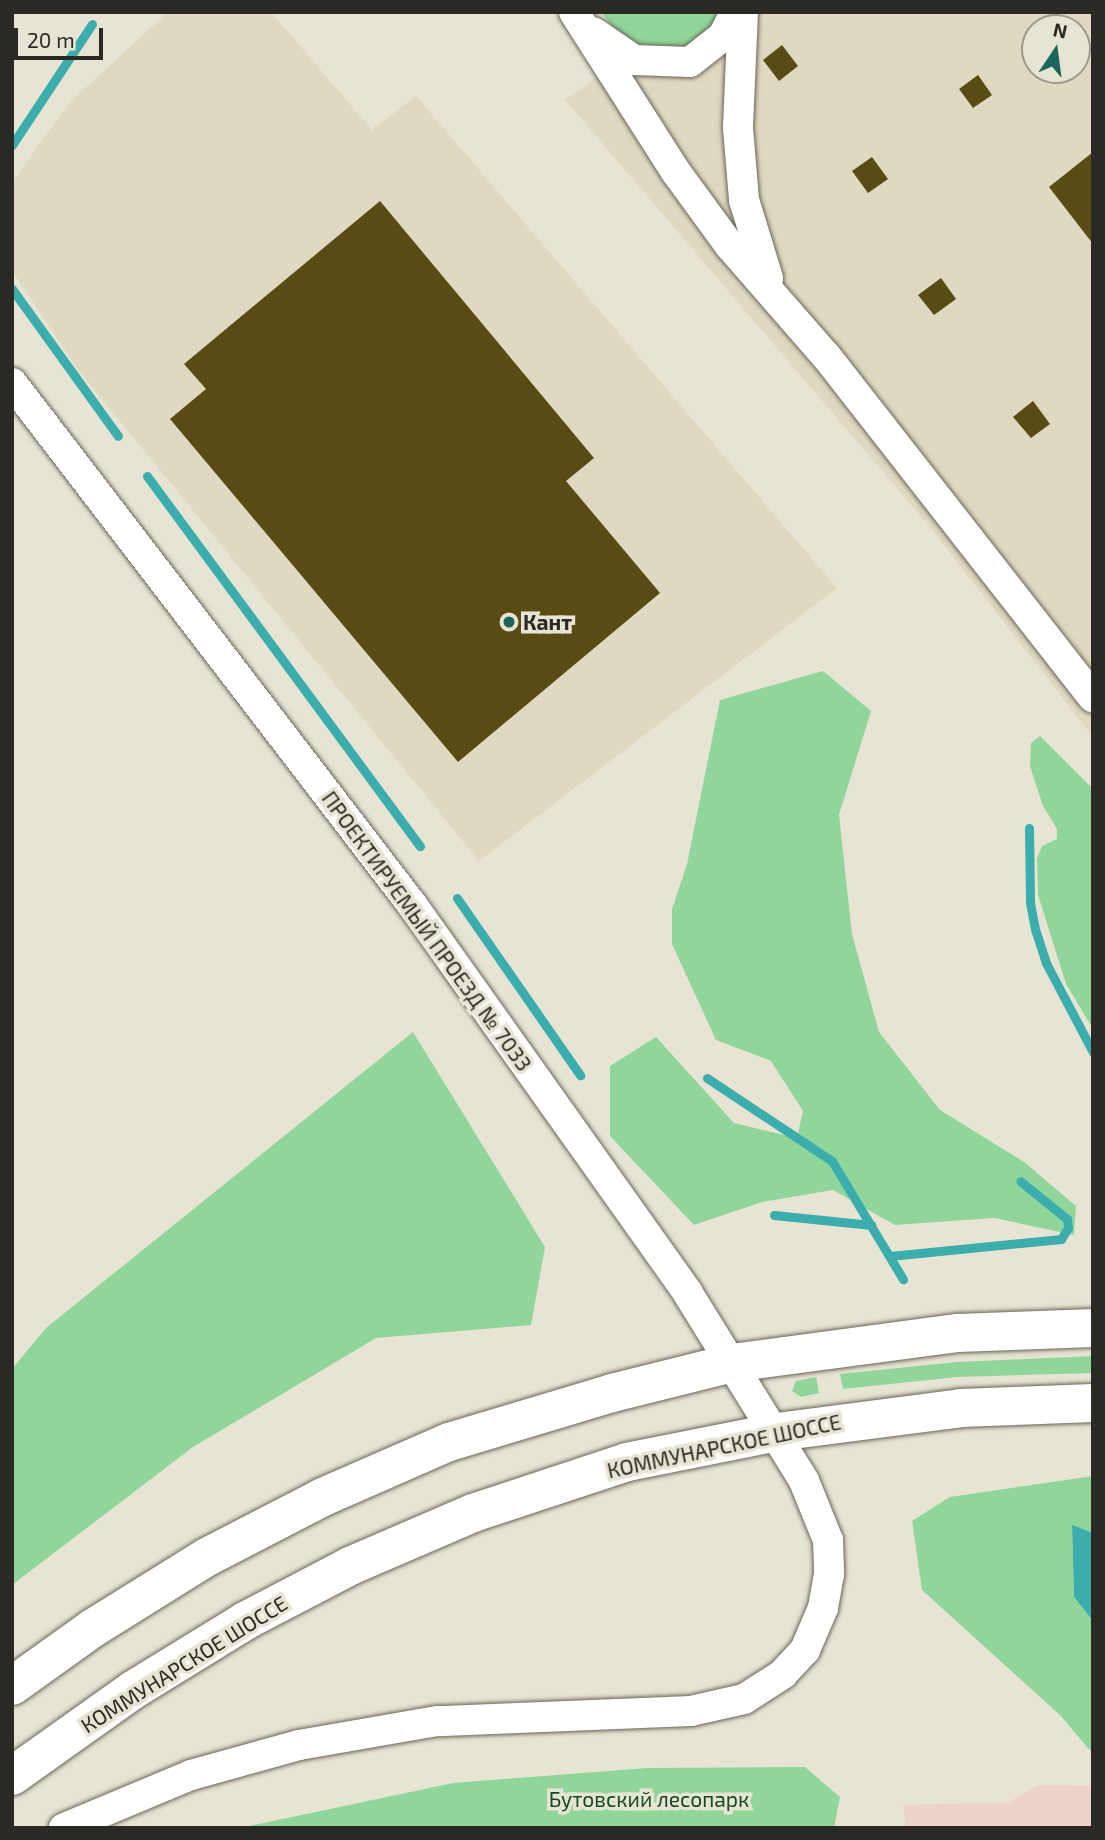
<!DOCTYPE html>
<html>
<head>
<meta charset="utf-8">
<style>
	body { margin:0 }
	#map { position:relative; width:1105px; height:1840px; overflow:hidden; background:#e8e4d4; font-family:"Exo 2",sans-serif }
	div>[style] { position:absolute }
	.built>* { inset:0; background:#dfd9c1 }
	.industrial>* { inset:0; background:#ecd4cb }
	.green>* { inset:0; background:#90d69b }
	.water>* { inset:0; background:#3cadad }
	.stream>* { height:9px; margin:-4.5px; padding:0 4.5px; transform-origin:4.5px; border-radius:4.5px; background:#3cadad }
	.building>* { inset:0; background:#594b14 }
	.roads { filter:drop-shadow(0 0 2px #6a6658) drop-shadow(0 0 2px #6a6658) }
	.street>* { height:30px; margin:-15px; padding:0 15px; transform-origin:15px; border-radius:15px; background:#fff }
	.secondary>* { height:38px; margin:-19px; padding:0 19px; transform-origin:19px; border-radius:19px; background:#fff }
	.dots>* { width:19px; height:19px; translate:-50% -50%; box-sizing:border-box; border:4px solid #e8e4d4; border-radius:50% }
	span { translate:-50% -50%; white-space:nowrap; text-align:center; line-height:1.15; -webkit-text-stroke:7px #e8e4d4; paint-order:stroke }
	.poi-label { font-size:21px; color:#2a2923; font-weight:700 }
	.left { translate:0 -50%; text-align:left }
	.street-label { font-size:21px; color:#2a2923 }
	.park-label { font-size:21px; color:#114c22 }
	.frame { position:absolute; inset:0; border:14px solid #2a2923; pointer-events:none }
	.north { position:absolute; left:1021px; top:14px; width:70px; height:70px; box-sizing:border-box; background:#e8e4d4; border:2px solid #9c998d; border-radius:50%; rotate:13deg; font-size:19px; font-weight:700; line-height:28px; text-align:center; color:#2a2923 }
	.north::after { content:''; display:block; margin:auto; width:24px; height:32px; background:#1b655b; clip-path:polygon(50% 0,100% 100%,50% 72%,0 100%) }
	.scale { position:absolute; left:14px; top:28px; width:89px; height:32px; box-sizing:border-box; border:4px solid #2a2923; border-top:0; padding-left:9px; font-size:21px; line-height:24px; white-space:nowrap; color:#2a2923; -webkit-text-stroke:5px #e8e4d4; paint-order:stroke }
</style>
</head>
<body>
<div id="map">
	<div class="built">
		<i style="clip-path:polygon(168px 12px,271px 12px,372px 130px,416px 96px,837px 588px,479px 861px,79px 371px,12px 271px,12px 182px,70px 102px)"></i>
		<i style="clip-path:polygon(evenodd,690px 12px,1093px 12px,1093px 737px,925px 521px,565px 100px,690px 12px,1035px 28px,1077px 28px,1077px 70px,1035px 70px,1035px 28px)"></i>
	</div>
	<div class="industrial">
		<i style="clip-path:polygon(1038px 1785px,1093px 1786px,1093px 1828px,906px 1828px,903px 1805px,1009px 1802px)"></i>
	</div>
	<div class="green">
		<i style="clip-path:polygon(601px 12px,724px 12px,708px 36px,687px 48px,640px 50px,622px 39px)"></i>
		<i style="clip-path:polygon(823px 671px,871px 711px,839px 815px,852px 934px,879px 1032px,940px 1110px,1024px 1162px,1076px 1206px,1074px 1235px,994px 1218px,895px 1225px,833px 1190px,762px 1202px,694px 1225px,610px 1136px,610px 1066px,656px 1037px,734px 1123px,797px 1138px,803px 1111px,771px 1061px,716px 1040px,672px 944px,672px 909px,687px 864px,720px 700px)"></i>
		<i style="clip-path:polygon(1040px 736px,1093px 789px,1093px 1029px,1066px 984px,1038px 895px,1037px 859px,1042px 846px,1057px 839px,1057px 829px,1043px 806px,1030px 766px,1031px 743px)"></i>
		<i style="clip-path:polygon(413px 1032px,545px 1247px,531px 1325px,376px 1338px,193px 1447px,12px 1585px,12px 1369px,46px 1328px)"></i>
		<i style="clip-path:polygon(1093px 1356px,1093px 1373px,957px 1377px,843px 1389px,840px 1374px,957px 1362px)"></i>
		<i style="clip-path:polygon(816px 1377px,819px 1393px,801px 1397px,792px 1391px,796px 1381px)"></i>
		<i style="clip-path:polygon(1093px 1476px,1093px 1533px,1072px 1526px,1074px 1597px,1093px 1621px,1093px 1754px,1060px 1715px,922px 1590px,912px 1521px,950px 1497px)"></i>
		<i style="clip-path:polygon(805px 1767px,840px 1797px,834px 1828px,240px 1828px,453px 1783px,647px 1768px)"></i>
	</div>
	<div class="water">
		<i style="clip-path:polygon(1072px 1525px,1093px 1533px,1093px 1621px,1074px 1597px)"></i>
	</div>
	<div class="stream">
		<i style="left:12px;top:145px;width:145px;rotate:-56.5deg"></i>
		<i style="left:12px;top:289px;width:181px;rotate:54.2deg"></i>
		<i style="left:147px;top:476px;width:460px;rotate:53.6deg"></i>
		<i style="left:1029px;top:828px;width:75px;rotate:89.2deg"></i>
		<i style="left:1030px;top:903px;width:26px;rotate:79deg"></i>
		<i style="left:1035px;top:929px;width:36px;rotate:72deg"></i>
		<i style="left:1046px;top:963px;width:101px;rotate:62.2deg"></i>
		<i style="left:457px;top:898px;width:216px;rotate:55.2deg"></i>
		<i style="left:707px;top:1078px;width:150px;rotate:33.6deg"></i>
		<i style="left:832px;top:1161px;width:138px;rotate:59deg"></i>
		<i style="left:774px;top:1215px;width:98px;rotate:5.9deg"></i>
		<i style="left:890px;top:1256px;width:172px;rotate:-5.7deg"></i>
		<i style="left:1061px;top:1239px;width:13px;rotate:-58deg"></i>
		<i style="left:1068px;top:1228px;width:9px;rotate:-96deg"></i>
		<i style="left:1067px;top:1219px;width:60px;rotate:-141deg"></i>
	</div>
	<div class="building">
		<i style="clip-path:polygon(782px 45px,798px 66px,779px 81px,763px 60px)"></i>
		<i style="clip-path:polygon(978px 75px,992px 95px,973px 108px,959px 89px)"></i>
		<i style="clip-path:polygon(1093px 152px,1093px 244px,1049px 187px)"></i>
		<i style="clip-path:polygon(872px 157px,888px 179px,868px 193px,852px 171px)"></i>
		<i style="clip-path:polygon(380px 201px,594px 458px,566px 481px,660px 593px,458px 762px,170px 419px,206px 389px,184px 364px)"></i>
		<i style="clip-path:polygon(941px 278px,956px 299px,934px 315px,918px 295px)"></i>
		<i style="clip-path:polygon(1033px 401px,1050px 424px,1031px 438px,1013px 417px)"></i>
	</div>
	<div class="roads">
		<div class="street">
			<i style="left:574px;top:12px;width:190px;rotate:57.5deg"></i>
			<i style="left:676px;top:172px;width:92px;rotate:53.9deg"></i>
			<i style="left:730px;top:246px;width:147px;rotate:48.9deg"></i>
			<i style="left:827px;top:357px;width:432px;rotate:52deg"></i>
			<i style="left:743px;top:12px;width:116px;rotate:92.5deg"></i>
			<i style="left:738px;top:128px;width:72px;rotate:85.2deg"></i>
			<i style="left:744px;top:200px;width:82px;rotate:72.9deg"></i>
			<i style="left:593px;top:32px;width:50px;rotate:34.3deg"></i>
			<i style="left:634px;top:60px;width:56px;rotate:2deg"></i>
			<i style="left:690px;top:62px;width:42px;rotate:-38.2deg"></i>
			<i style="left:723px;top:36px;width:27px;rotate:-63deg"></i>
			<i style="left:12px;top:383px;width:659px;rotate:52.52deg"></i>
			<i style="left:413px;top:906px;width:473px;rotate:54.6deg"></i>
			<i style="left:687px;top:1292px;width:222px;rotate:58.2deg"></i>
			<i style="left:804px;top:1481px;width:64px;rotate:67.9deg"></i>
			<i style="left:828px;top:1540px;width:34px;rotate:88deg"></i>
			<i style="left:829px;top:1574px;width:35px;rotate:100deg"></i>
			<i style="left:823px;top:1608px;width:46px;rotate:113.2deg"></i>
			<i style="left:805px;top:1650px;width:33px;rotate:133deg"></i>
			<i style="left:783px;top:1674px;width:46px;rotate:147.3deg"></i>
			<i style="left:744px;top:1699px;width:54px;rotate:167.2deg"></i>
			<i style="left:691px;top:1711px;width:254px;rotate:177.7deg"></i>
			<i style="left:437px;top:1721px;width:140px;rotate:170.1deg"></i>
			<i style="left:299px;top:1745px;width:112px;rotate:164.5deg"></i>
			<i style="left:191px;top:1775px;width:138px;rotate:157.3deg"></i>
		</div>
		<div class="secondary">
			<i style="left:12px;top:1686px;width:100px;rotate:-35.6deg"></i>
			<i style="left:93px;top:1628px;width:134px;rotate:-31.9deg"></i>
			<i style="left:207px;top:1557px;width:131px;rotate:-27.3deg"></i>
			<i style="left:323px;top:1497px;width:137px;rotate:-23.6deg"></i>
			<i style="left:449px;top:1442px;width:170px;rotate:-16.7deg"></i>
			<i style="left:612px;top:1393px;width:124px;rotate:-14deg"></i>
			<i style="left:732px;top:1363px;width:228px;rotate:-7.6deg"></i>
			<i style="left:958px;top:1333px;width:135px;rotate:-2.1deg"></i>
			<i style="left:12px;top:1776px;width:148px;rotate:-35.4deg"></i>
			<i style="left:133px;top:1690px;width:132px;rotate:-31.6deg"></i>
			<i style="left:245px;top:1621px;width:119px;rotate:-27.6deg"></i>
			<i style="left:350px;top:1566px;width:134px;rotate:-23.3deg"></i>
			<i style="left:473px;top:1513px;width:162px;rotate:-18.3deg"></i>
			<i style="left:627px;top:1462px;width:153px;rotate:-11.3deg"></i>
			<i style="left:777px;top:1432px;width:186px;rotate:-7.4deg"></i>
			<i style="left:961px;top:1408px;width:132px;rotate:-2.2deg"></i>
		</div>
	</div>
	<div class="dots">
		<i style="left:509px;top:622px;background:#1b655b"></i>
	</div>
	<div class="poi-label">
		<span class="left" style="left:523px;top:622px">Кант</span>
	</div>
	<div class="street-label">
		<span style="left:427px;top:931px;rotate:54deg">ПРОЕКТИРУЕМЫЙ ПРОЕЗД № 7033</span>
		<span style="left:724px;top:1446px;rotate:-12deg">КОММУНАРСКОЕ ШОССЕ</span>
		<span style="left:184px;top:1664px;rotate:-32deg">КОММУНАРСКОЕ ШОССЕ</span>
	</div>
	<div class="park-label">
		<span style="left:649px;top:1799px">Бутовский лесопарк</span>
	</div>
	<div class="frame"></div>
	<div class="north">N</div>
	<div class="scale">20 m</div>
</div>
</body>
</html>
